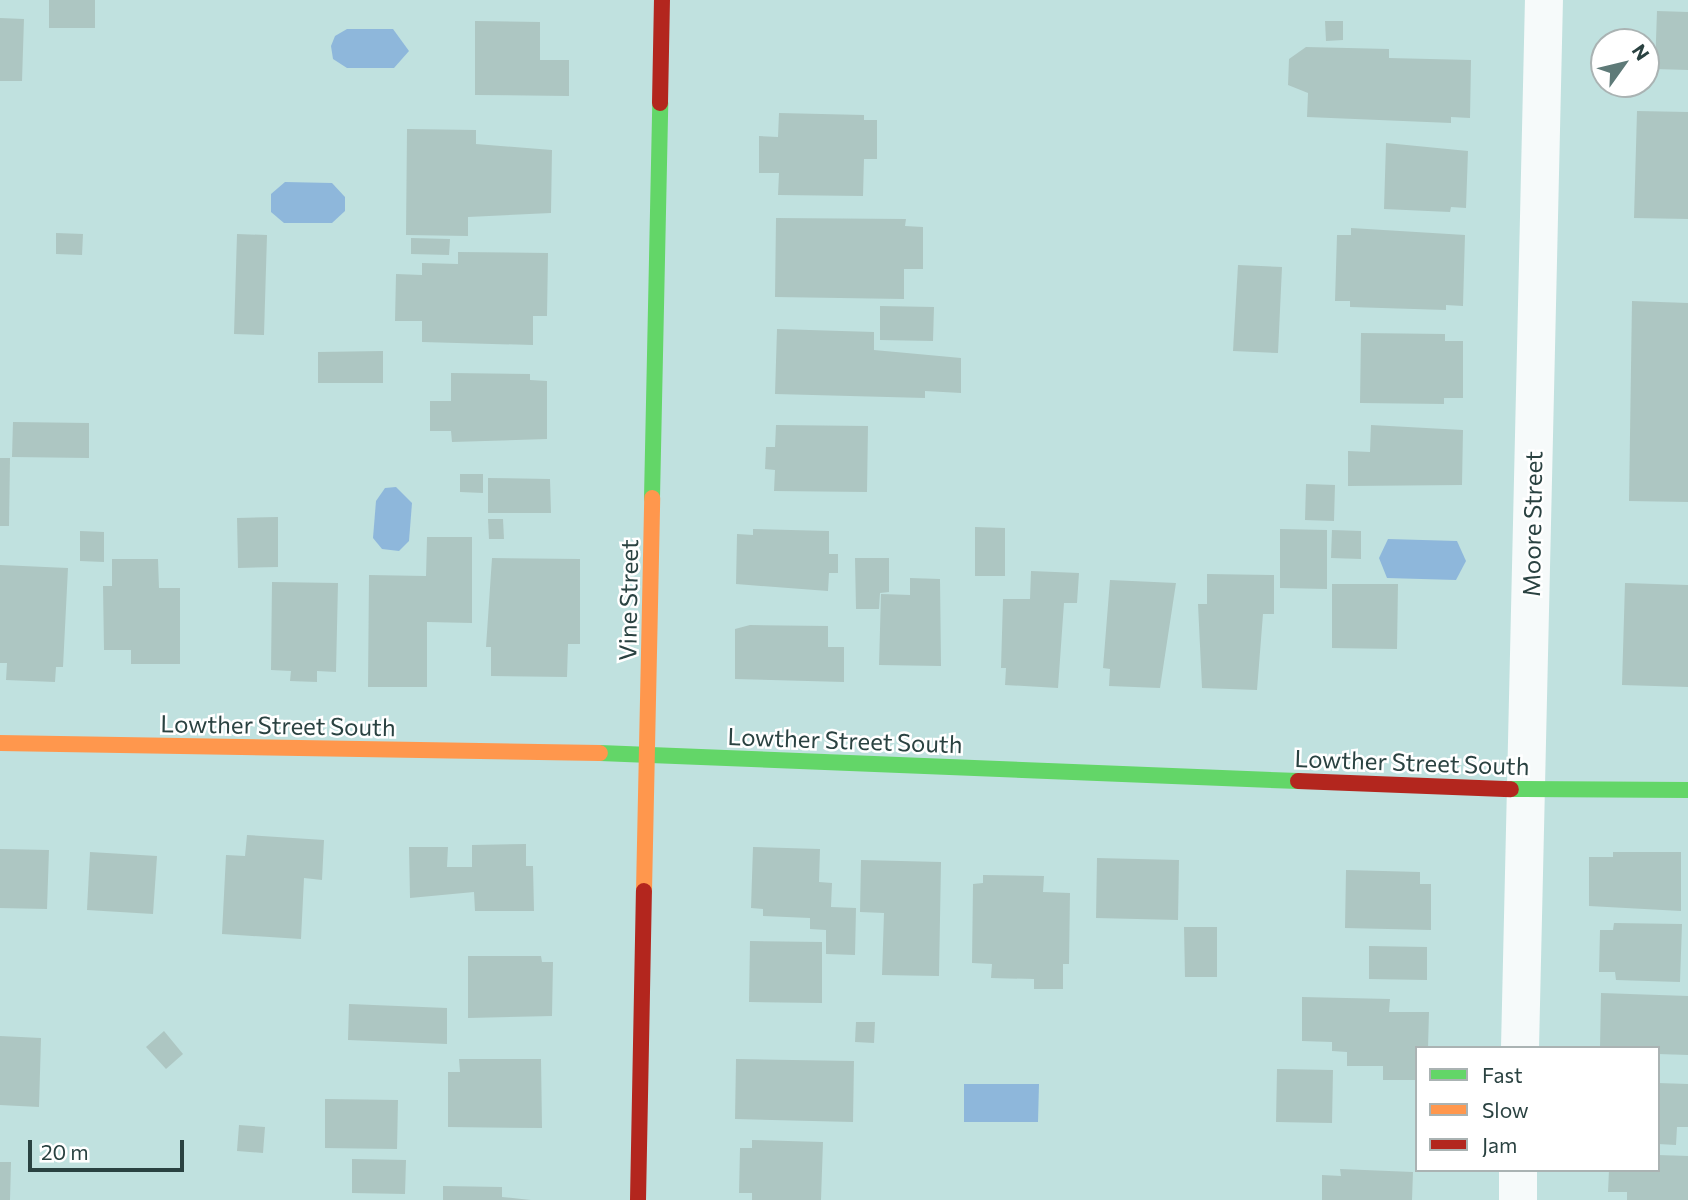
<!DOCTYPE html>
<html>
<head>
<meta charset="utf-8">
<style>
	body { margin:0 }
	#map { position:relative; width:1688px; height:1200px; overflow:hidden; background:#c0e1df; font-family:Commissioner,sans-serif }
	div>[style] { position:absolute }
	.water>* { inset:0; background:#8eb7db }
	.building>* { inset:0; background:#adc6c2 }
	.street>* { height:38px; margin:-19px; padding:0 19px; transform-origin:19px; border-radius:19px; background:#f6fafa }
	.fast>* { height:16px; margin:-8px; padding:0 8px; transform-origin:8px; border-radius:8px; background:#63d668 }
	.slow>* { height:16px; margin:-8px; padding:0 8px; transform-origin:8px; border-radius:8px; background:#ff974d }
	.jam>* { height:16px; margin:-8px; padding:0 8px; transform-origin:8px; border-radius:8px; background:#b3261e }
	span { translate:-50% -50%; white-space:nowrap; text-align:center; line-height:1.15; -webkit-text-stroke:5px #fff; paint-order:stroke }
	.street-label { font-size:24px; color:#2a4241 }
	.legend { position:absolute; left:1415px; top:1046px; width:245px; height:126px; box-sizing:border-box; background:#fff; border:2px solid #aab3b3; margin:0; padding:9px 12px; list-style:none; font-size:21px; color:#2a4241 }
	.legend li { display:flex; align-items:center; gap:14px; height:35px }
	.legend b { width:35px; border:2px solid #aab3b3 }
	.north { position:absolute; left:1590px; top:28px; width:70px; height:70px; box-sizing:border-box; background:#fff; border:2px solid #aab3b3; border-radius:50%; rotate:56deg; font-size:19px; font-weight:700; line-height:28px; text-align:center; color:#2a4241 }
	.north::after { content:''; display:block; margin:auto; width:24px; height:32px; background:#5e7a78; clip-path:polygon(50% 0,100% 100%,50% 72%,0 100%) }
	.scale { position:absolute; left:28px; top:1140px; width:156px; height:32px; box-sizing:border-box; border:4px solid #2a4241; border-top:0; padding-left:9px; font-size:21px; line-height:24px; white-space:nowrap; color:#2a4241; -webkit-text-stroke:5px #fff; paint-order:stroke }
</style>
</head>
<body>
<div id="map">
	<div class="water">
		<i style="clip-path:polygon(347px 29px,393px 29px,409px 51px,394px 68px,347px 68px,333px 59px,331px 46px,335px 36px)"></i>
		<i style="clip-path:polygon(285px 182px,332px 183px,345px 197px,345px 211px,332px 223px,284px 223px,271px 212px,271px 194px)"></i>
		<i style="clip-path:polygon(396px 487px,412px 503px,409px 541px,399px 551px,382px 549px,373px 538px,376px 501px,385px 488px)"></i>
		<i style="clip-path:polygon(1388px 539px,1457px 541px,1466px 561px,1456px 580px,1387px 578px,1379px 558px)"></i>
		<i style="clip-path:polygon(964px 1084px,1039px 1084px,1038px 1122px,964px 1122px)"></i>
	</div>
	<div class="building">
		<i style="clip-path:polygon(49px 0,95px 0,95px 28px,49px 28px)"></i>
		<i style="clip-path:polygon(1657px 11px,1688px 12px,1688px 70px,1655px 69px)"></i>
		<i style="clip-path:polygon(0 18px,24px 19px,22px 81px,0 81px)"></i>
		<i style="clip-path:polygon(475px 21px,540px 22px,540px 60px,569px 60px,569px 96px,475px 95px)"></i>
		<i style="clip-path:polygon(1325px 21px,1343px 21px,1343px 40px,1326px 41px)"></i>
		<i style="clip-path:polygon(1306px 47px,1389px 49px,1389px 58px,1471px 60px,1470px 118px,1451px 117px,1451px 123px,1307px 117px,1308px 93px,1288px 85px,1289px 59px)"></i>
		<i style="clip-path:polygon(1637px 111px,1688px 112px,1688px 219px,1634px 218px)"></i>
		<i style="clip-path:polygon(779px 113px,864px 115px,864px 120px,877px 120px,877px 159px,864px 159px,863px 196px,778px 195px,779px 173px,759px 173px,759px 136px,778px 137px)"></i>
		<i style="clip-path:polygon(407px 129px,476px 130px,476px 144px,552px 150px,551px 213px,468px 217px,468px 236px,406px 235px)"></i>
		<i style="clip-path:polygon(1386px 143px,1468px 151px,1466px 208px,1451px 207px,1450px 212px,1384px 209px)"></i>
		<i style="clip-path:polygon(776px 218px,906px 219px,905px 226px,923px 227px,923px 269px,904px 269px,904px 299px,775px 297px)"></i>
		<i style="clip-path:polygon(1351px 228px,1465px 235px,1463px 306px,1446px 305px,1446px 310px,1350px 307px,1350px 301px,1335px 301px,1337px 235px,1351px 235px)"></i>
		<i style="clip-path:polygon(56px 233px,83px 234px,82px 255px,56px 254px)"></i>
		<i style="clip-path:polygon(237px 234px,267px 235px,264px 335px,234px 334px)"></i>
		<i style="clip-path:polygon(411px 238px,450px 239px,449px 255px,411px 254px)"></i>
		<i style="clip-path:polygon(458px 252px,548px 253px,547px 316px,533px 316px,533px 345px,422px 342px,422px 321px,395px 321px,396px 274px,422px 275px,422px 263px,458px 264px)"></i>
		<i style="clip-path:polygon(1238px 265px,1282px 267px,1278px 353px,1233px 351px)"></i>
		<i style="clip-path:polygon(1632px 301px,1688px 303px,1688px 502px,1629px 501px)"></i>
		<i style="clip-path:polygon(880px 306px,934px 307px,933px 341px,880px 340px)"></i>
		<i style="clip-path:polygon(777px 329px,874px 332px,874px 350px,961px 358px,961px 393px,925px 391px,925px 398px,775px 394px)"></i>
		<i style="clip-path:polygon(1361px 333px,1445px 334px,1445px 341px,1463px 341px,1463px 398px,1444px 398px,1444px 404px,1360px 403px)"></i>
		<i style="clip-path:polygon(383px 351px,383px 383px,318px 383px,318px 352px)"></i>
		<i style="clip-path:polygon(451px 373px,530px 374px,530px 380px,547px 381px,547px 439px,452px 442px,451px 431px,430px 431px,430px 401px,451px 401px)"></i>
		<i style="clip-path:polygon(13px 422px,89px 423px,89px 458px,12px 457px)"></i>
		<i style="clip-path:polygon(776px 425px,868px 426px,867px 492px,774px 491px,775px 470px,765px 469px,766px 447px,775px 447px)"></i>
		<i style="clip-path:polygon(1371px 425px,1463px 430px,1462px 485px,1348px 486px,1348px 451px,1370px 452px)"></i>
		<i style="clip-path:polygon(0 458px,10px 458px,9px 526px,0 526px)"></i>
		<i style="clip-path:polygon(460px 474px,483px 474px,483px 493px,460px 492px)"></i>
		<i style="clip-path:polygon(488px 478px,550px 479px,551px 513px,488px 513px)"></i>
		<i style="clip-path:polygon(1306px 484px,1335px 485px,1334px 521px,1305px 520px)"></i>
		<i style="clip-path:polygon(278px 517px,278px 567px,238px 568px,237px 518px)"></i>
		<i style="clip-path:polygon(488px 519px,503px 519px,504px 539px,489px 539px)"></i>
		<i style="clip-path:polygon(975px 527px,1005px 528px,1005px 576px,975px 576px)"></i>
		<i style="clip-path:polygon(753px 529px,829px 531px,829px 554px,838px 554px,838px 573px,829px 573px,828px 591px,736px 584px,737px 534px,753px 535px)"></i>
		<i style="clip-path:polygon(1280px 529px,1327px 530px,1327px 589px,1280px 588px)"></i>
		<i style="clip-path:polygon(1332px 530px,1361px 531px,1361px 559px,1331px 558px)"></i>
		<i style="clip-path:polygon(80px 531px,104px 532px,104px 562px,80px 561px)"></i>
		<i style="clip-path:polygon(427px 537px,472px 537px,472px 623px,427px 622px,427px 687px,368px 687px,369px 575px,426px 576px)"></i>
		<i style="clip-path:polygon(492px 558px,580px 559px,580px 644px,568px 644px,567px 677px,491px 676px,491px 647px,486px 647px)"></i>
		<i style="clip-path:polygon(855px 558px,889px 558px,889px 592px,880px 593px,879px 609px,856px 609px)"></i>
		<i style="clip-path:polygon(112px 559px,158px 559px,159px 588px,180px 588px,180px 664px,131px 664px,131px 650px,104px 650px,103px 586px,112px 586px)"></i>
		<i style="clip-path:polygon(0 565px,68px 568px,63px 667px,56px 667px,55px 682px,6px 680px,7px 663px,0 663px)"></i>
		<i style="clip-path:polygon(1031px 571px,1079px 573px,1077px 603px,1064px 603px,1058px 688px,1005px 685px,1006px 668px,1001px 668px,1003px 599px,1030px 599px)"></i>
		<i style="clip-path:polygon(1207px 574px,1274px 575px,1274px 614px,1263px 614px,1257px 690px,1202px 688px,1198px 604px,1207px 604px)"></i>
		<i style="clip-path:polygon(910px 578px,940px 579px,941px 666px,879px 665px,881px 594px,910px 595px)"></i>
		<i style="clip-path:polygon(1110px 580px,1176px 583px,1160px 688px,1109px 686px,1110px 669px,1103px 668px)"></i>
		<i style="clip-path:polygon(272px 582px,338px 583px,336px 672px,317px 671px,317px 682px,290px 681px,291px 671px,271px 670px)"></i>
		<i style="clip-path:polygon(1625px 583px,1688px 585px,1688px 687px,1622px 685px)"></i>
		<i style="clip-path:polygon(1332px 584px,1398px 584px,1397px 649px,1332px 648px)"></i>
		<i style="clip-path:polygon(750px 625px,828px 626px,828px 647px,844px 647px,844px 682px,735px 679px,735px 629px)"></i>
		<i style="clip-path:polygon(247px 835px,324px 840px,322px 880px,304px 878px,301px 939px,222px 934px,226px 855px,245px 856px)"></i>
		<i style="clip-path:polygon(526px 844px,526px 866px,533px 866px,534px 911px,475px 911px,474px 892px,410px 898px,409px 847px,448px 847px,447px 867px,472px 867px,472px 845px)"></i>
		<i style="clip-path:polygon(753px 847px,820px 849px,819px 882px,832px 883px,831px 907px,856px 908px,855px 955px,826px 954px,826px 930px,810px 929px,810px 918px,763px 916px,763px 909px,751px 908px)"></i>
		<i style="clip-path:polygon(0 849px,49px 850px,47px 909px,0 908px)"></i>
		<i style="clip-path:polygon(90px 852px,157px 856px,153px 914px,87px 910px)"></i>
		<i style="clip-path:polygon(1613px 852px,1681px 852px,1681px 911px,1589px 906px,1589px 857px,1613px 857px)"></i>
		<i style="clip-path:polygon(1097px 858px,1179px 860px,1178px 920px,1096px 918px)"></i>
		<i style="clip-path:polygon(861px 860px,941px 862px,939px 976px,882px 975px,884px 913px,860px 912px)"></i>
		<i style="clip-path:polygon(1346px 870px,1420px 872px,1420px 884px,1431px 884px,1431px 930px,1345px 928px)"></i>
		<i style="clip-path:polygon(983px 875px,1044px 876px,1043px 892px,1070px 893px,1069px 964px,1063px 964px,1063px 989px,1034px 989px,1034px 979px,991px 978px,992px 964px,972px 963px,973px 884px,983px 883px)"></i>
		<i style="clip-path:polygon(1614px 923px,1682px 924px,1680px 982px,1616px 980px,1615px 972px,1599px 972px,1600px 930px,1613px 930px)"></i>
		<i style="clip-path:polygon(1184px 927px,1217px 927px,1217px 977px,1185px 977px)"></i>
		<i style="clip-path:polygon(750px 941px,822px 942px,822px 1003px,749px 1002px)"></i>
		<i style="clip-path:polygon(1369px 946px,1427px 947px,1427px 980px,1369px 979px)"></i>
		<i style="clip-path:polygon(468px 956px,541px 956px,542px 962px,553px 962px,552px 1016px,468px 1018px)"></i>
		<i style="clip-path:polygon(1601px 993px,1688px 996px,1688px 1055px,1658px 1054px,1658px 1048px,1600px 1048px)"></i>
		<i style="clip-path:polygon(1302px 997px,1390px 999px,1389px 1012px,1429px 1012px,1428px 1048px,1417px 1048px,1417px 1080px,1383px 1080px,1383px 1066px,1347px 1066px,1347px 1052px,1332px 1051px,1332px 1042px,1302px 1041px)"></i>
		<i style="clip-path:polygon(349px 1004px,447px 1008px,447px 1044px,348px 1040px)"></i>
		<i style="clip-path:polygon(856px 1022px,875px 1022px,874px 1043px,855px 1042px)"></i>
		<i style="clip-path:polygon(164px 1031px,183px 1054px,166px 1069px,146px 1047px)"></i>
		<i style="clip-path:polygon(0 1036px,41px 1038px,39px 1107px,0 1105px)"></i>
		<i style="clip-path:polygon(459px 1059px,541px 1059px,542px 1128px,448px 1127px,448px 1072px,460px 1072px)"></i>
		<i style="clip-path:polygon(736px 1059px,854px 1061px,853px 1122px,735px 1119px)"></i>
		<i style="clip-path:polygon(1277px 1069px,1333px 1070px,1332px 1123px,1276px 1122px)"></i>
		<i style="clip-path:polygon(1658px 1083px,1688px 1084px,1688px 1127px,1677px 1127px,1676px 1145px,1658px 1144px)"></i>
		<i style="clip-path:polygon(325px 1099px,398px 1100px,397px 1149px,325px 1148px)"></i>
		<i style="clip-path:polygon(239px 1125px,265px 1127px,263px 1153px,237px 1151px)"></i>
		<i style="clip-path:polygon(752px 1140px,823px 1142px,821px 1200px,752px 1200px,752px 1193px,739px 1193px,740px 1148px,752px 1148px)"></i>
		<i style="clip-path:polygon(1658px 1155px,1688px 1156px,1688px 1200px,1627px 1200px,1627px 1192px,1608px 1192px,1609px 1170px,1658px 1170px)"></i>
		<i style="clip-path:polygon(352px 1159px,406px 1160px,405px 1194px,352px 1193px)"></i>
		<i style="clip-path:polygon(0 1162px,11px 1162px,10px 1200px,0 1200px)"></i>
		<i style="clip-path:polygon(1340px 1169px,1413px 1172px,1412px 1200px,1322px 1200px,1322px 1175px,1341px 1176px)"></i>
		<i style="clip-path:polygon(443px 1186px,502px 1187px,502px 1197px,531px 1200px,443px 1200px)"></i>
	</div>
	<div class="street">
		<i style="left:1520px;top:1048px;width:1048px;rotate:-88.69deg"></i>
		<i style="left:1518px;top:1200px;width:30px;rotate:-90deg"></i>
	</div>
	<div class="fast">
		<i style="left:652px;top:498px;width:395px;rotate:-88.8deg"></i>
		<i style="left:600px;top:753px;width:699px;rotate:2.3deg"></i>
		<i style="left:1511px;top:789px;width:177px;rotate:0.3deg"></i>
	</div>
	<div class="slow">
		<i style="left:0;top:743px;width:600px;rotate:0.95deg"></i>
		<i style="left:644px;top:891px;width:393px;rotate:-88.8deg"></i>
	</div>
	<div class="jam">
		<i style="left:660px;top:103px;width:103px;rotate:-88.9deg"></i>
		<i style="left:1298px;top:781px;width:213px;rotate:2.2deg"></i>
		<i style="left:638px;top:1200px;width:309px;rotate:-88.9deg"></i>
	</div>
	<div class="street-label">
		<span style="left:1532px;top:524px;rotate:-89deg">Moore Street</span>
		<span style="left:628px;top:600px;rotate:-89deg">Vine Street</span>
		<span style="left:278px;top:725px;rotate:1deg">Lowther Street South</span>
		<span style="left:845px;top:740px;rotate:2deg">Lowther Street South</span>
		<span style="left:1412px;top:762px;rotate:2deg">Lowther Street South</span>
	</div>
	<ul class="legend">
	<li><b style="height:9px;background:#63d668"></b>Fast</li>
	<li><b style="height:9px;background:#ff974d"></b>Slow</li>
	<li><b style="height:9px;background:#b3261e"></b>Jam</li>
	</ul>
	<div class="north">N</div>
	<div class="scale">20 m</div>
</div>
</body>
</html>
